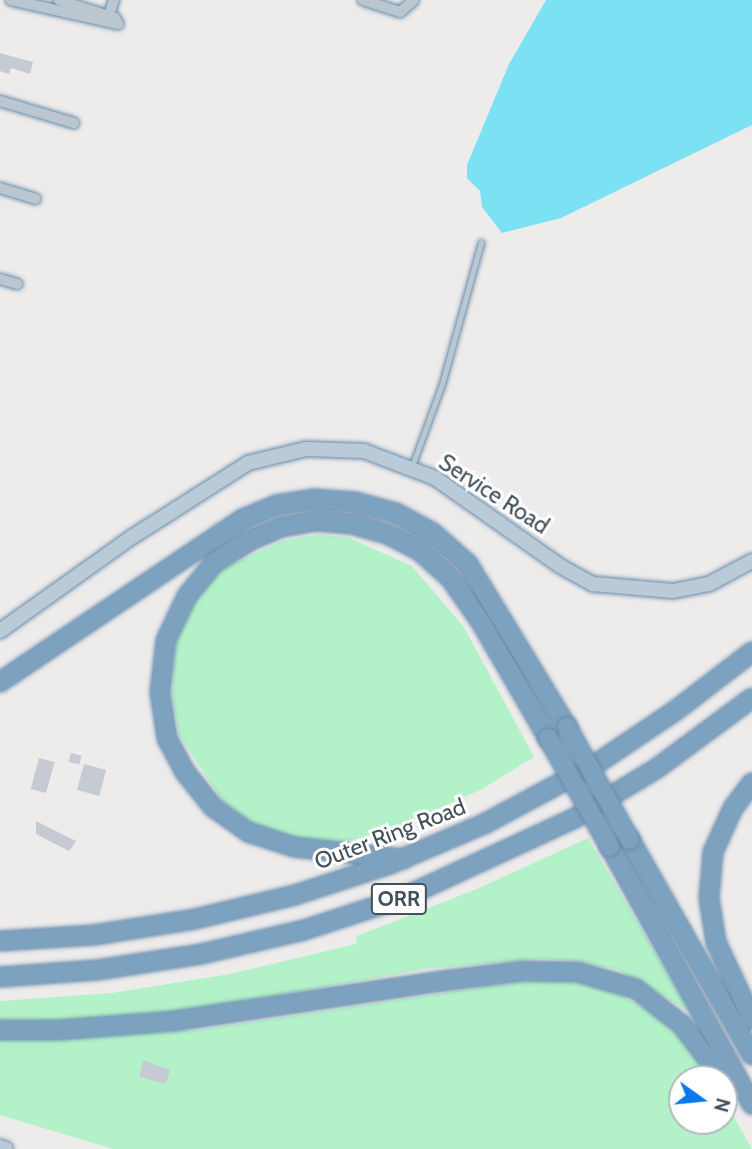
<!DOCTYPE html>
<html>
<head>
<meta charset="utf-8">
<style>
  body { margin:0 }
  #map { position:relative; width:752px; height:1149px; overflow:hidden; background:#eeebeb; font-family:Cabin,sans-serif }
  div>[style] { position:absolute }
  .green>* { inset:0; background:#b3f2c8 }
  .water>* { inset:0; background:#7ce2f3 }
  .building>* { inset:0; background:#c6cad2; transform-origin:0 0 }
  .roads { filter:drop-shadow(0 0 2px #698dac) drop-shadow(0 0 2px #698dac) }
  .lane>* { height:5px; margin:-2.5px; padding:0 2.5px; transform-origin:2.5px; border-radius:2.5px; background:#bac7d0 }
  .street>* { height:10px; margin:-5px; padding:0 5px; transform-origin:5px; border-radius:5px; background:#bac7d0 }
  .secondary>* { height:14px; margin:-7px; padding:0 7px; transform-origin:7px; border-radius:7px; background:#bbcad7 }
  .highway>* { height:18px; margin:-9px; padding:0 9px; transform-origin:9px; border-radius:9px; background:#7da2c0 }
  .bridges { filter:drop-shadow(0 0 2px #698dac) drop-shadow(0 0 2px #698dac) }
  .highway-bridge>* { height:18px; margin:-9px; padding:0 9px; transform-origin:9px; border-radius:9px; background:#7da2c0 }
  span { translate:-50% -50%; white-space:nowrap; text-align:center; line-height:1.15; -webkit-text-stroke:6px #fff; paint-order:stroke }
  .shield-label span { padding:2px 5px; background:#fff; border:2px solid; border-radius:5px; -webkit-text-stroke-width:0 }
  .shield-label { font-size:21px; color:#42505a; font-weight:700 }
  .street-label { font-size:23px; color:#42505a }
  .north { position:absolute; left:668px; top:1065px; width:70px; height:70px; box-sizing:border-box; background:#fff; border:2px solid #b3b9bd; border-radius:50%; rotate:105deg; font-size:19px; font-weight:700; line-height:28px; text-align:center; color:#42505a }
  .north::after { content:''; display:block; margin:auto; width:24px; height:32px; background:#0879eb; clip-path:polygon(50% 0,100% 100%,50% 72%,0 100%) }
</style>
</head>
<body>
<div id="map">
  <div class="green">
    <i style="clip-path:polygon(318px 535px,347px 537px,412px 566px,464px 627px,534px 757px,482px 789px,384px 833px,342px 842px,294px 839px,254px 824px,222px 800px,179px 735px,172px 693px,176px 643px,195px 600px,221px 569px,282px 541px)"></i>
    <i style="clip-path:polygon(588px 838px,690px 1012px,621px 971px,579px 961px,538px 959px,425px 969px,181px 1012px,75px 1021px,0 1020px,0 1001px,112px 993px,230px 974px,356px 944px,357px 936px,477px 889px)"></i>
    <i style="clip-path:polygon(531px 980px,578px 982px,615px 992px,651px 1012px,684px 1041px,711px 1079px,682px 1079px,682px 1121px,724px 1121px,724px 1099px,752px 1149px,113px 1149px,0 1115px,0 1039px,199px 1030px)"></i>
  </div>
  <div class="water">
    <i style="clip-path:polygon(546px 0,752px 0,752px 125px,561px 218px,502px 233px,482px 207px,480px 191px,467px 178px,467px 165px,509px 64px)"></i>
  </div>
  <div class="building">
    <i style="clip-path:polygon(0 53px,33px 62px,30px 74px,11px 68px,9px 74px,0 71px)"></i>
    <i style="left:71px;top:753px;width:11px;height:9px;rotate:15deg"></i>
    <i style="left:39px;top:758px;width:16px;height:32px;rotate:15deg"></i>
    <i style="left:84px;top:764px;width:23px;height:27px;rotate:15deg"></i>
    <i style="clip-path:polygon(36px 821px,76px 841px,69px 851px,36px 834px)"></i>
    <i style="clip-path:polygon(143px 1060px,170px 1070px,166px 1084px,139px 1077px)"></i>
  </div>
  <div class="roads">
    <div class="lane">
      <i style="left:412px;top:466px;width:87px;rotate:-69.9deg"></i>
      <i style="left:442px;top:384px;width:147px;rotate:-74.6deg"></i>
    </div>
    <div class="street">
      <i style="left:11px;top:0;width:110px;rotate:12.6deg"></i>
      <i style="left:118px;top:24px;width:7px;rotate:-117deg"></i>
      <i style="left:115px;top:18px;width:59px;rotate:-162.2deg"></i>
      <i style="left:363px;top:0;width:39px;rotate:18deg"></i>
      <i style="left:400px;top:12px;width:18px;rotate:-41deg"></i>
      <i style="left:109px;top:15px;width:16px;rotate:-72deg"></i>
      <i style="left:0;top:101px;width:77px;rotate:16.6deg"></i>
      <i style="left:0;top:188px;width:37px;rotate:17deg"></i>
      <i style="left:0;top:279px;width:18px;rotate:16deg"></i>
    </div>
    <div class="secondary">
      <i style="left:0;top:631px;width:162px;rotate:-35.5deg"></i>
      <i style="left:132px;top:537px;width:138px;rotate:-32.5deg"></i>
      <i style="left:248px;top:463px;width:60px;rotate:-13.6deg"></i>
      <i style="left:306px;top:449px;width:58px;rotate:2deg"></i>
      <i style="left:364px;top:451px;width:76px;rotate:20.8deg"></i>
      <i style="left:435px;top:478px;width:153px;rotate:35.1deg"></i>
      <i style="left:560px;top:566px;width:38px;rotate:29deg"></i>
      <i style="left:593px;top:584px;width:80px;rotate:5deg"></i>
      <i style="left:673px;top:591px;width:37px;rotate:-11deg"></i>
      <i style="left:709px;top:584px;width:49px;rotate:-28.1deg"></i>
      <i style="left:0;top:1147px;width:6px;rotate:18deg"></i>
    </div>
    <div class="highway">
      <i style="left:0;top:682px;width:293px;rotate:-33.9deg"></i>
      <i style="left:243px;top:519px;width:36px;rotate:-23deg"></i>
      <i style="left:276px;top:505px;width:39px;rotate:-9deg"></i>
      <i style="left:315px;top:499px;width:40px;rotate:4.3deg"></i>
      <i style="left:355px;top:502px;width:42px;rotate:15deg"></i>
      <i style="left:396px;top:513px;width:42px;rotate:28.4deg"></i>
      <i style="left:433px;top:533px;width:47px;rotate:41.5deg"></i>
      <i style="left:468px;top:564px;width:191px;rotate:58.7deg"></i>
      <i style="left:752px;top:783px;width:31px;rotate:127deg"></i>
      <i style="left:733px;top:808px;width:48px;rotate:114.4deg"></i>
      <i style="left:713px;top:852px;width:46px;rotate:95deg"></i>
      <i style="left:709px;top:898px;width:45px;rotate:81deg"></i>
      <i style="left:716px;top:942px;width:85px;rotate:64.9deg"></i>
      <i style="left:630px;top:840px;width:247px;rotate:60.4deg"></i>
      <i style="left:610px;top:847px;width:294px;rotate:61.1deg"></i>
      <i style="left:404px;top:859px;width:111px;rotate:-173.8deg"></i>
      <i style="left:294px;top:847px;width:48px;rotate:-161.9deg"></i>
      <i style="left:248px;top:832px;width:43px;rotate:-144.5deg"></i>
      <i style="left:213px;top:807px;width:45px;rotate:-128.7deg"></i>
      <i style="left:185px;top:772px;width:38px;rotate:-118deg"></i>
      <i style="left:167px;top:738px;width:47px;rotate:-98.7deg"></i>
      <i style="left:160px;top:692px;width:52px;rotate:-83.4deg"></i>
      <i style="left:166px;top:640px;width:49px;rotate:-64.5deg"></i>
      <i style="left:187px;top:596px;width:43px;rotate:-50.7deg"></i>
      <i style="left:214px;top:563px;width:44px;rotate:-31.9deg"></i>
      <i style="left:251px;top:540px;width:34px;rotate:-23deg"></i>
      <i style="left:282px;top:527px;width:35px;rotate:-10deg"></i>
      <i style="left:316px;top:521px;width:36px;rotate:5deg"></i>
      <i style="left:352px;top:524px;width:36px;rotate:16deg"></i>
      <i style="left:387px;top:534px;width:37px;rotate:27deg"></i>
      <i style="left:420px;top:551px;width:42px;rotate:42.1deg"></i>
      <i style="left:451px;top:579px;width:52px;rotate:55.1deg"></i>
      <i style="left:481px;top:622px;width:134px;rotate:60deg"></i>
      <i style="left:0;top:941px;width:94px;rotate:-3.7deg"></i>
      <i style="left:94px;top:935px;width:102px;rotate:-9deg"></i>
      <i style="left:195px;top:919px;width:103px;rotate:-13.5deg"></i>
      <i style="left:295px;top:895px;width:100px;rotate:-18.1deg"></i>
      <i style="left:390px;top:864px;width:102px;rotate:-23.1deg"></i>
      <i style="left:484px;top:824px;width:127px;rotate:-28.2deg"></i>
      <i style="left:596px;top:764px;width:95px;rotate:-33.9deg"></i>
      <i style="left:675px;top:711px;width:97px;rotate:-37.5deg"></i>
      <i style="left:0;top:977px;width:97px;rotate:-4.1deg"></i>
      <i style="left:97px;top:970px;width:105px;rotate:-8.7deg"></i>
      <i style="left:201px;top:954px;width:106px;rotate:-13.1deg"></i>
      <i style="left:304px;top:930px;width:103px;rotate:-18.1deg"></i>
      <i style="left:402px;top:898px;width:188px;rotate:-24.8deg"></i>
      <i style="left:573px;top:819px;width:97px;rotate:-31.1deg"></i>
      <i style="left:656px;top:769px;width:119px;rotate:-36.5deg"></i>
      <i style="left:0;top:1030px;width:58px"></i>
      <i style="left:58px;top:1030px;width:116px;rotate:-4.4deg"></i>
      <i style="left:174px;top:1021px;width:272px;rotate:-8.5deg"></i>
      <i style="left:443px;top:981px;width:81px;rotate:-7.1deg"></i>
      <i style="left:523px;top:971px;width:55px;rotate:1deg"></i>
      <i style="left:578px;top:972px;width:60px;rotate:16.3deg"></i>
      <i style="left:636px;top:989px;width:58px;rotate:38deg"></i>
      <i style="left:682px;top:1025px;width:68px;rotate:52.8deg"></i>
    </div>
  </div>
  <div class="bridges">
    <div class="highway-bridge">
      <i style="left:567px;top:727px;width:129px;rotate:60.9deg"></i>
      <i style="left:548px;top:738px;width:125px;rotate:60.4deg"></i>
    </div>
  </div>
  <div class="shield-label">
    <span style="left:399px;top:899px">ORR</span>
  </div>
  <div class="street-label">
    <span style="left:494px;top:494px;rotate:33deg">Service Road</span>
    <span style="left:390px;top:834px;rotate:-21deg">Outer Ring Road</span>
  </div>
  <div class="north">N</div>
</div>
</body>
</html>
